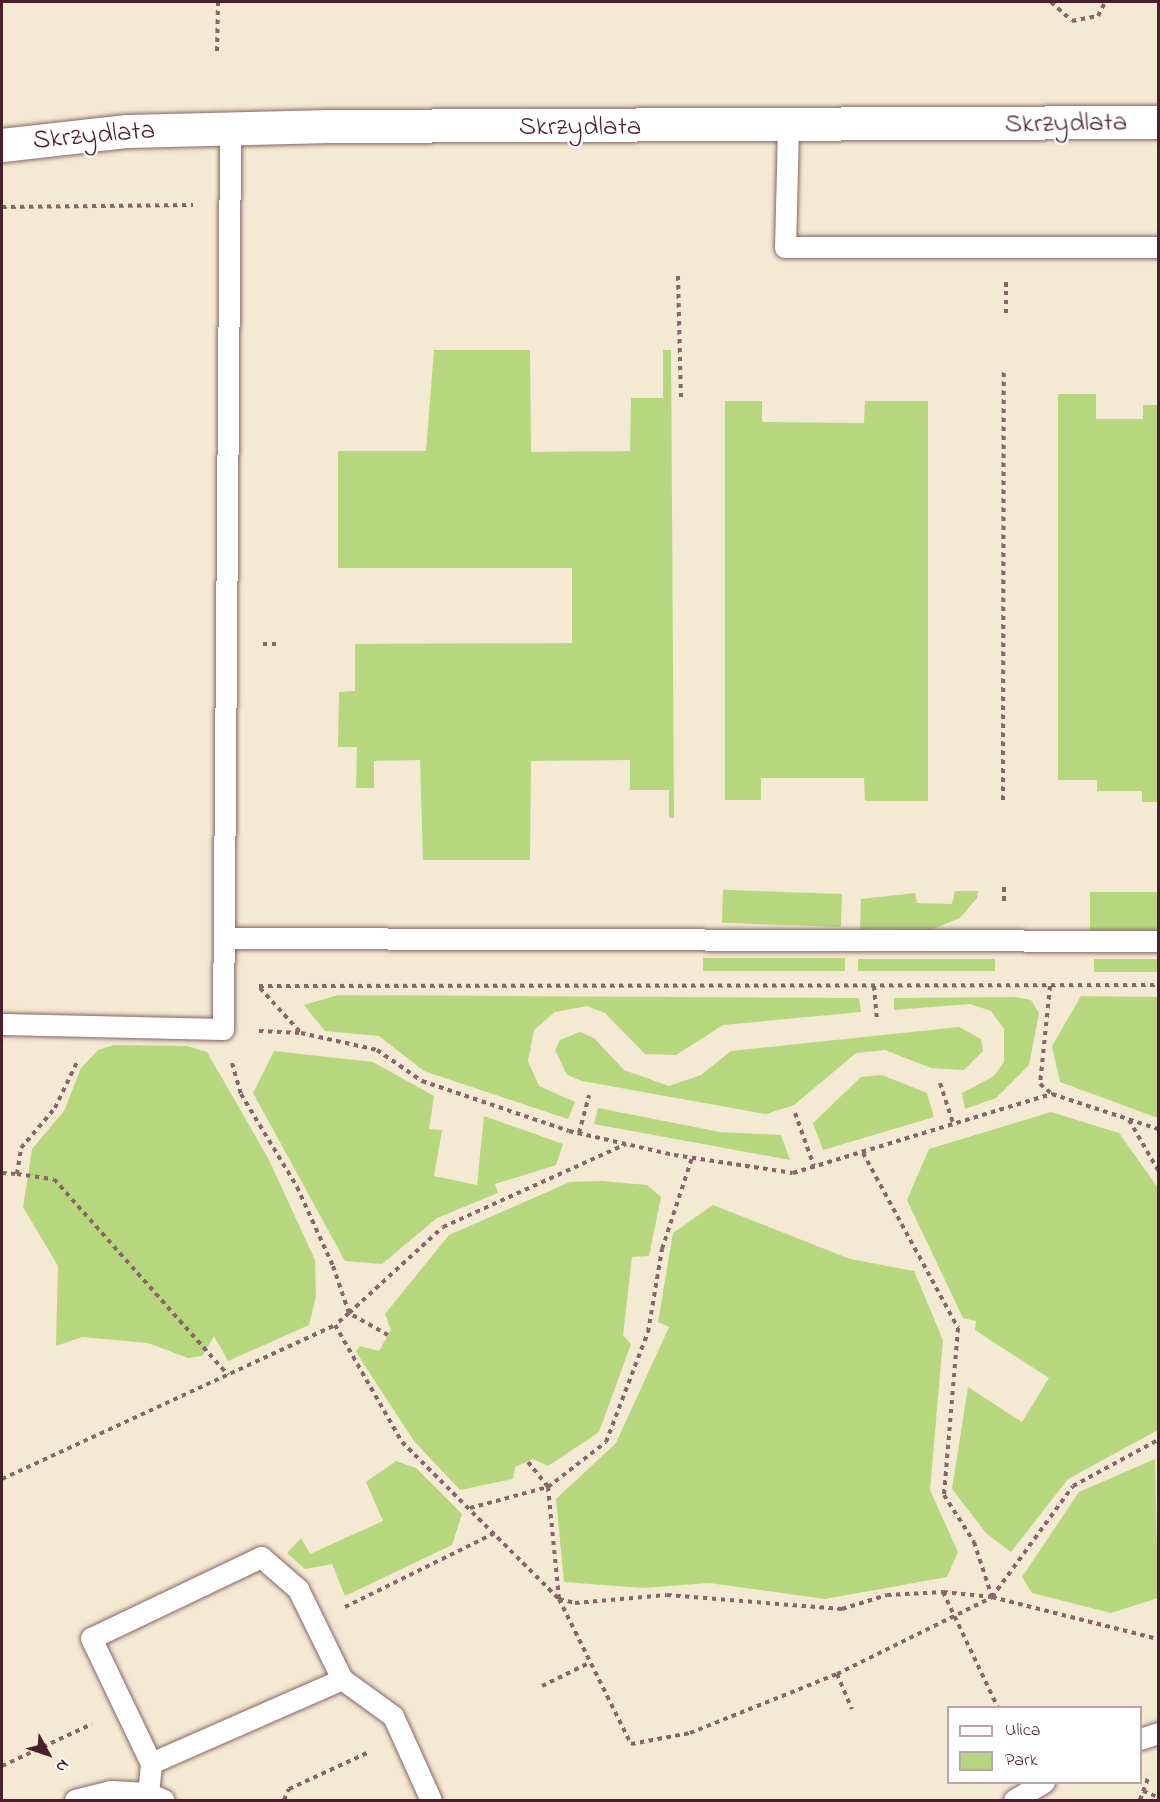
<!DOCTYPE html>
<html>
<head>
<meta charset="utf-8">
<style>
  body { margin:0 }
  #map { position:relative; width:1160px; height:1802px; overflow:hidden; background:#f4e9d3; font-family:"Indie Flower",sans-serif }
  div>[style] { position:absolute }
  .green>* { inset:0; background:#b7d77e; transform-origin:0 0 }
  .path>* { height:4px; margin-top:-2px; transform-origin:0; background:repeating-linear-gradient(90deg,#866666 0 4.5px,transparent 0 9px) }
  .roads { filter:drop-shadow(0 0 2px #866666) drop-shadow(0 0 2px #866666) }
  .service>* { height:21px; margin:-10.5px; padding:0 10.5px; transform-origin:10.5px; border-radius:10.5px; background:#fff }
  .minor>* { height:33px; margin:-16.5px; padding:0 16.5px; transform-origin:16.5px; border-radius:16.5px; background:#fff }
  span { translate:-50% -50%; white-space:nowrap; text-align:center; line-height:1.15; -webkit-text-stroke:4.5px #fff; paint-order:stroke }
  .street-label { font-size:27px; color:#4a1f2b }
  .frame { position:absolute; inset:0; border:3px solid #4a1f2b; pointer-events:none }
  .legend { position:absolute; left:947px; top:1706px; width:195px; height:78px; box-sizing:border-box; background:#fff; border:2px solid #b7a5aa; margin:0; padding:8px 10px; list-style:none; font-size:18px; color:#4a1f2b }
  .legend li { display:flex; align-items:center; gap:12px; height:30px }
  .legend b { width:30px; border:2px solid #b7a5aa }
  .north { position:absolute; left:18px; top:1724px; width:60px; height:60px; -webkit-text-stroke:4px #fff; paint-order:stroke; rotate:130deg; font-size:16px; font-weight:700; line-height:24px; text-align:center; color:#4a1f2b }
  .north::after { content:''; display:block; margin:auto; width:21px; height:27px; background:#4a1f2b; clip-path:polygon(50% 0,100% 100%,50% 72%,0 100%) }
</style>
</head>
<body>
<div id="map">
  <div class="green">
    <i style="clip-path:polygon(434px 350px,530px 350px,531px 452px,630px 451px,631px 398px,663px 398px,663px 350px,671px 350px,674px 818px,669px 818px,669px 790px,630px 790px,630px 760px,531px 761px,530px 860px,423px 860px,420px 760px,374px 761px,374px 788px,356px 788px,357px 747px,338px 747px,339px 692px,355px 691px,355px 644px,572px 643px,572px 568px,338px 568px,338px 451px,426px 451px)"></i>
    <i style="clip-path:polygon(1058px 394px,1096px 394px,1096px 419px,1143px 419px,1143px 405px,1158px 405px,1158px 802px,1142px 802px,1142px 791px,1097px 791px,1097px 780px,1058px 780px)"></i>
    <i style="clip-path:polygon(725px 401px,762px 401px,762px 422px,864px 423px,865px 401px,928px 401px,928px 801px,865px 801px,864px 778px,761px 778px,761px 800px,725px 800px)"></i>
    <i style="clip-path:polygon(955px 891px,978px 891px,977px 898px,960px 918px,930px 930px,860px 929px,861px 899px,915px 893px,917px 903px,952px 904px)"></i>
    <i style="left:1090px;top:892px;width:68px;height:39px"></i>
    <i style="left:842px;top:894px;width:33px;height:119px;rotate:92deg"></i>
    <i style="left:845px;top:958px;width:13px;height:142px;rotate:90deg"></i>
    <i style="left:858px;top:959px;width:137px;height:12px"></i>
    <i style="left:1094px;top:959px;width:64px;height:13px"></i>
    <i style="clip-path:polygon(338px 995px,859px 998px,861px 1012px,723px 1025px,676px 1055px,645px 1054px,605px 1013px,587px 1006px,555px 1012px,534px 1030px,528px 1061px,539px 1086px,575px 1102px,568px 1119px,424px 1071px,379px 1036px,325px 1031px,304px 1005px)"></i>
    <i style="clip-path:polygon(1081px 996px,1158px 997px,1158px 1118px,1060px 1082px,1052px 1046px)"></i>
    <i style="clip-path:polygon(1014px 997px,1031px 1000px,1039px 1013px,1029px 1065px,996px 1098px,965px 1109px,962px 1093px,994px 1076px,1004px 1062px,1004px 1029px,991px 1011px,970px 1004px,894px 1010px,894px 998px)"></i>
    <i style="clip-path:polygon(959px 1027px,981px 1039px,983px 1051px,964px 1070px,931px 1068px,885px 1050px,856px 1053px,794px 1105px,766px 1114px,582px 1081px,567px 1075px,555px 1050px,560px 1040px,580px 1032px,594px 1038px,624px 1070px,669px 1086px,701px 1075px,731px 1051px)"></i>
    <i style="clip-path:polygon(114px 1045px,187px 1046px,207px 1052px,269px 1160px,315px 1260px,316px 1296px,309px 1325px,228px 1361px,214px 1336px,202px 1356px,188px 1358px,148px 1343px,82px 1337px,56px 1346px,58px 1266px,23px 1207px,32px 1149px,64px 1111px,81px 1068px,98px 1050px)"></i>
    <i style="clip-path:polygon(274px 1051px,373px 1062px,434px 1096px,429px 1129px,442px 1130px,434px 1176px,477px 1185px,484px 1116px,563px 1144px,556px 1165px,495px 1184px,498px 1193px,437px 1218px,382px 1264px,345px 1261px,253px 1093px)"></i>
    <i style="clip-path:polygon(882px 1075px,927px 1093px,934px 1117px,823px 1150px,813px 1123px,861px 1077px)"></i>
    <i style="clip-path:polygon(598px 1108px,720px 1132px,781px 1135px,790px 1160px,594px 1124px)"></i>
    <i style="clip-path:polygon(1051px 1112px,1119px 1133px,1158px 1188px,1158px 1430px,1068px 1479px,1011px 1552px,986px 1533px,952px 1489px,968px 1387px,1022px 1422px,1049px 1378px,975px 1330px,976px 1321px,963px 1318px,907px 1200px,929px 1149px)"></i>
    <i style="clip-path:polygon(602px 1181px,647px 1185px,661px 1197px,649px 1256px,632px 1257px,623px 1335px,631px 1344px,599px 1432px,548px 1466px,533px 1459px,515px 1467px,513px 1479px,460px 1490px,414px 1441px,356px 1352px,360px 1346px,379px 1351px,391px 1330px,385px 1314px,449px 1235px,570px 1182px)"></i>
    <i style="clip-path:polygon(713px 1205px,850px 1259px,914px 1271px,943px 1340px,930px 1490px,958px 1552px,947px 1577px,825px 1599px,709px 1583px,643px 1588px,564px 1582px,556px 1499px,616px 1443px,669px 1327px,658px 1322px,673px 1233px)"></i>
    <i style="clip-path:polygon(1155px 1459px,1158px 1598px,1111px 1613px,1032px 1593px,1022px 1577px,1079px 1492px)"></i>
    <i style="clip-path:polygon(396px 1461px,416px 1468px,462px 1514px,452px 1545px,345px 1596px,332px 1564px,305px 1569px,287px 1553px,301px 1538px,310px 1554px,383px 1521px,366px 1482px)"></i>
  </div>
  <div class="path">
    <i style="left:1051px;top:2px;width:28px;rotate:42deg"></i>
    <i style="left:1072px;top:21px;width:26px;rotate:-11deg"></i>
    <i style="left:1098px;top:16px;width:16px;rotate:-63deg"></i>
    <i style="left:217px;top:51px;width:49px;rotate:-88.8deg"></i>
    <i style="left:2px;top:207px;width:191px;rotate:-0.6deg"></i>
    <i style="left:678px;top:276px;width:125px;rotate:88.6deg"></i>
    <i style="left:1006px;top:282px;width:33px;rotate:90deg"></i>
    <i style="left:263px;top:644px;width:16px"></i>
    <i style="left:1003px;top:800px;width:428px;rotate:-89.9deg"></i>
    <i style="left:1004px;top:887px;width:17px;rotate:90deg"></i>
    <i style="left:259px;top:986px;width:899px;rotate:-0.06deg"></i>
    <i style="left:874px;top:986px;width:36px;rotate:85deg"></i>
    <i style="left:1050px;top:986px;width:99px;rotate:95.8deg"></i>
    <i style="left:1040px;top:1084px;width:16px;rotate:40deg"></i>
    <i style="left:1052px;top:1094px;width:112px;rotate:18.3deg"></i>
    <i style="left:260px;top:988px;width:61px;rotate:47.7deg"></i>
    <i style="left:301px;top:1033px;width:78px;rotate:12.6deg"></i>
    <i style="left:377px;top:1050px;width:55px;rotate:34.6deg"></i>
    <i style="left:422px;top:1081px;width:155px;rotate:18.8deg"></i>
    <i style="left:569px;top:1131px;width:108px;rotate:12.9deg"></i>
    <i style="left:674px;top:1155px;width:120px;rotate:8.6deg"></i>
    <i style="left:793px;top:1173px;width:271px;rotate:-17deg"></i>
    <i style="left:259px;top:1031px;width:42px;rotate:2.7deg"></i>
    <i style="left:232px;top:1063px;width:32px;rotate:74deg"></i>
    <i style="left:241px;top:1094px;width:109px;rotate:58.9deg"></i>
    <i style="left:297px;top:1187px;width:87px;rotate:65.5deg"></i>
    <i style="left:333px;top:1266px;width:50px;rotate:71.2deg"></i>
    <i style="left:349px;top:1313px;width:18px;rotate:139deg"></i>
    <i style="left:335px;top:1325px;width:135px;rotate:60.2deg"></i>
    <i style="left:402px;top:1442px;width:222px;rotate:45deg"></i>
    <i style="left:559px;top:1599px;width:16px;rotate:14deg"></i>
    <i style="left:575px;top:1603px;width:92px;rotate:-5deg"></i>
    <i style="left:667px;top:1595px;width:176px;rotate:4.6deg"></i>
    <i style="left:842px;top:1609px;width:47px;rotate:-17.3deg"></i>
    <i style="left:887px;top:1595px;width:56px;rotate:-3.1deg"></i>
    <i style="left:943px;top:1592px;width:49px;rotate:5.8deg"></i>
    <i style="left:992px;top:1597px;width:171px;rotate:14.2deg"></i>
    <i style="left:940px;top:1083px;width:45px;rotate:72deg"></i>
    <i style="left:795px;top:1113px;width:56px;rotate:70.3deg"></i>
    <i style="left:1129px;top:1120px;width:58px;rotate:59.9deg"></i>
    <i style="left:579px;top:1133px;width:39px;rotate:-75deg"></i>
    <i style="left:863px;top:1153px;width:199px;rotate:61.5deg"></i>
    <i style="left:958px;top:1328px;width:168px;rotate:94.8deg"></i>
    <i style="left:944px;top:1495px;width:56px;rotate:57.4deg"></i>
    <i style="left:974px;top:1542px;width:58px;rotate:71.9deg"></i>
    <i style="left:992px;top:1597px;width:137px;rotate:-53.9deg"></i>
    <i style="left:1073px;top:1486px;width:97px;rotate:-28.4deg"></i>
    <i style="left:2px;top:1173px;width:15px;rotate:4deg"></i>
    <i style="left:17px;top:1174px;width:26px;rotate:-81deg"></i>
    <i style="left:21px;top:1148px;width:52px;rotate:-49.6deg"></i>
    <i style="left:55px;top:1108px;width:51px;rotate:-64.4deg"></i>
    <i style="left:17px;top:1174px;width:37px;rotate:8deg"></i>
    <i style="left:54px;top:1179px;width:262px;rotate:48.4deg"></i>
    <i style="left:388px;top:1335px;width:45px;rotate:-150.6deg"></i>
    <i style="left:349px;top:1313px;width:127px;rotate:-42.5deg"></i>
    <i style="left:443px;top:1227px;width:201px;rotate:-24.4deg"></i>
    <i style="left:528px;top:1462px;width:32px;rotate:51deg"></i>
    <i style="left:548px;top:1487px;width:113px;rotate:84.4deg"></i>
    <i style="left:559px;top:1599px;width:162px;rotate:63.6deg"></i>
    <i style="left:631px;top:1744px;width:60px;rotate:-10.6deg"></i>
    <i style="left:690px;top:1733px;width:158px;rotate:-21.9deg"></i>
    <i style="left:837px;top:1674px;width:172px;rotate:-26.3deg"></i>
    <i style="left:2px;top:1479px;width:367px;rotate:-24.8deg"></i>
    <i style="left:470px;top:1508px;width:81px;rotate:-15.1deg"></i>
    <i style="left:548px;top:1487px;width:73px;rotate:-37.8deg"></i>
    <i style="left:606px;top:1442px;width:118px;rotate:-69.1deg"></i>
    <i style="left:648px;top:1332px;width:84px;rotate:-80.4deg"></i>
    <i style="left:662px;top:1249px;width:96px;rotate:-71.8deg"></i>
    <i style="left:943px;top:1592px;width:128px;rotate:64.6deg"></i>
    <i style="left:345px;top:1607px;width:167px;rotate:-26.3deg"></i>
    <i style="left:837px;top:1674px;width:38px;rotate:67deg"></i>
    <i style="left:542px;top:1686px;width:52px;rotate:-26.1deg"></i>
    <i style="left:2px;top:1766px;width:99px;rotate:-25deg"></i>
    <i style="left:1143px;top:1791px;width:16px;rotate:22deg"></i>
    <i style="left:284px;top:1800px;width:12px;rotate:-66deg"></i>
    <i style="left:289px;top:1789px;width:88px;rotate:-24.8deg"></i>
    <i style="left:1140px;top:1800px;width:27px;rotate:-70deg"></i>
  </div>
  <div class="roads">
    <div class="service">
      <i style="left:788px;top:127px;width:120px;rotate:91.4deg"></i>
      <i style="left:785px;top:247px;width:373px"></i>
      <i style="left:224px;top:938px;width:934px;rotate:0.18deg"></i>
      <i style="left:2px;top:1024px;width:221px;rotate:1.3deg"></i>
      <i style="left:223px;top:1029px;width:901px;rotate:-89.55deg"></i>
      <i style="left:342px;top:1679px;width:63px;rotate:36deg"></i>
      <i style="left:393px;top:1716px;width:92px;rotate:65.7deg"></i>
      <i style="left:1140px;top:1739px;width:19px;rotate:-18deg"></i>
      <i style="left:148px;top:1793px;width:30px;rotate:-84deg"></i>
      <i style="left:151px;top:1763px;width:209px;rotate:-23.7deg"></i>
      <i style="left:342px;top:1679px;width:100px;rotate:-116.1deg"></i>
      <i style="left:298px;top:1589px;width:49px;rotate:-139.1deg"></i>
      <i style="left:261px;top:1557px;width:188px;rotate:154.5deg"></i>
      <i style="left:91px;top:1638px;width:139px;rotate:64.4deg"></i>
      <i style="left:75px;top:1800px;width:37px;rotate:-14deg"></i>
      <i style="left:111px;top:1791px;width:37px;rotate:3deg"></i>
      <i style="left:148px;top:1793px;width:17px;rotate:24deg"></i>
      <i style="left:1014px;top:1800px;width:35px;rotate:-31deg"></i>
    </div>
    <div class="minor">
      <i style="left:2px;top:145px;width:126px;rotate:-6.4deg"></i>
      <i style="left:127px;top:131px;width:203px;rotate:-1.4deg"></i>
      <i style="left:330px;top:126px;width:828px;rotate:-0.28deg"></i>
    </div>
  </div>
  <div class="street-label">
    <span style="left:1066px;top:124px;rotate:-1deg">Skrzydlata</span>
    <span style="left:580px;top:128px">Skrzydlata</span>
    <span style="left:94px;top:136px;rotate:-5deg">Skrzydlata</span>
  </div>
  <div class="frame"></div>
  <ul class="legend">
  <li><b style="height:8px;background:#fff"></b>Ulica</li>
  <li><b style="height:16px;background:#b7d77e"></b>Park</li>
  </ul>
  <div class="north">N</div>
</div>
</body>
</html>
